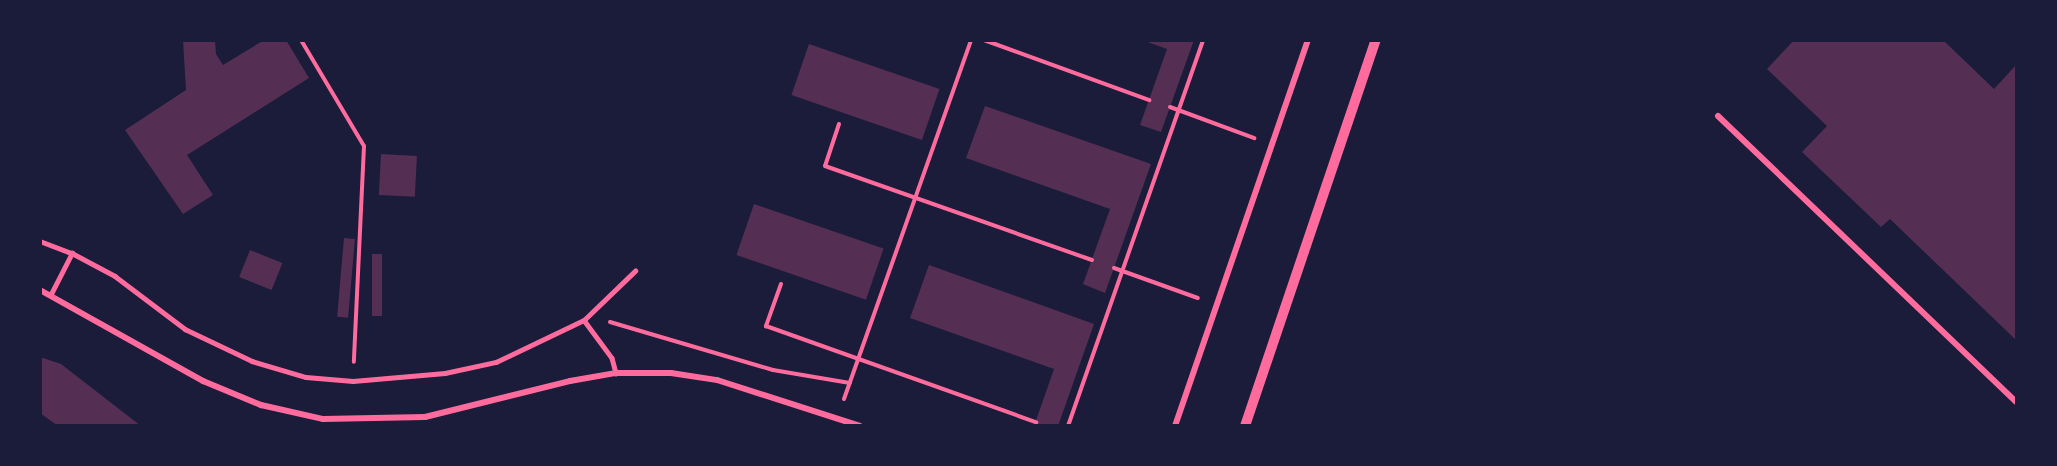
<!DOCTYPE html>
<html>
<head>
<meta charset="utf-8">
<style>
  body { margin:0 }
  #map { position:relative; width:2057px; height:466px; overflow:hidden; background:#1b1b3a; font-family:"IBM Plex Serif",serif }
  div>[style] { position:absolute }
  .building>* { inset:0; background:#542f53; transform-origin:0 0 }
  .path>* { height:4px; margin:-2px; padding:0 2px; transform-origin:2px; border-radius:2px; background:#ff6b9d }
  .service>* { height:4.5px; margin:-2.25px; padding:0 2.25px; transform-origin:2.25px; border-radius:2.25px; background:#ff6b9d }
  .minor>* { height:6px; margin:-3px; padding:0 3px; transform-origin:3px; border-radius:3px; background:#ff6b9d }
  .tertiary>* { height:10px; margin:-5px; padding:0 5px; transform-origin:5px; border-radius:5px; background:#ff6b9d }
  span { translate:-50% -50%; white-space:nowrap; text-align:center; line-height:1.15; -webkit-text-stroke:6px #1b1b3a; paint-order:stroke }
  .frame { position:absolute; inset:0; border:42px solid #1b1b3a; pointer-events:none }
</style>
</head>
<body>
<div id="map">
  <div class="building">
    <i style="clip-path:polygon(183px 40px,215px 40px,216px 54px,223px 65px,264px 40px,286px 40px,309px 78px,187px 155px,213px 195px,183px 214px,125px 130px,186px 90px)"></i>
    <i style="clip-path:polygon(1142px 40px,1194px 40px,1161px 132px,1140px 125px,1167px 49px)"></i>
    <i style="clip-path:polygon(1794px 40px,1943px 40px,1994px 89px,2016px 65px,2016px 340px,1890px 219px,1881px 227px,1802px 152px,1827px 126px,1767px 69px)"></i>
    <i style="left:809px;top:44px;width:138px;height:54px;rotate:19deg"></i>
    <i style="clip-path:polygon(985px 106px,1151px 164px,1105px 293px,1083px 284px,1110px 209px,966px 158px)"></i>
    <i style="left:381px;top:154px;width:36px;height:41px;rotate:3deg"></i>
    <i style="left:754px;top:204px;width:137px;height:54px;rotate:19deg"></i>
    <i style="left:344px;top:238px;width:11px;height:79px;rotate:5deg"></i>
    <i style="left:250px;top:250px;width:35px;height:29px;rotate:22deg"></i>
    <i style="left:372px;top:254px;width:10px;height:62px"></i>
    <i style="clip-path:polygon(929px 265px,1094px 324px,1058px 426px,1034px 426px,1054px 369px,910px 318px)"></i>
    <i style="clip-path:polygon(40px 357px,61px 364px,141px 426px,58px 426px,40px 413px)"></i>
  </div>
  <div class="path">
    <i style="left:301px;top:40px;width:123px;rotate:59.3deg"></i>
    <i style="left:364px;top:146px;width:216px;rotate:92.7deg"></i>
    <i style="left:984px;top:40px;width:176px;rotate:20deg"></i>
    <i style="left:1170px;top:107px;width:90px;rotate:20.3deg"></i>
    <i style="left:839px;top:124px;width:44px;rotate:108.4deg"></i>
    <i style="left:825px;top:166px;width:283px;rotate:19.4deg"></i>
    <i style="left:1114px;top:268px;width:89px;rotate:19.7deg"></i>
    <i style="left:781px;top:284px;width:45px;rotate:109.7deg"></i>
    <i style="left:766px;top:326px;width:287px;rotate:19.6deg"></i>
    <i style="left:610px;top:322px;width:170px;rotate:16.4deg"></i>
    <i style="left:773px;top:370px;width:78px;rotate:9.6deg"></i>
    <i style="left:844px;top:399px;width:381px;rotate:-70.5deg"></i>
    <i style="left:1068px;top:426px;width:409px;rotate:-70.7deg"></i>
  </div>
  <div class="service">
    <i style="left:40px;top:241px;width:34px;rotate:21deg"></i>
    <i style="left:51px;top:294px;width:46px;rotate:-62.9deg"></i>
    <i style="left:72px;top:253px;width:49px;rotate:28.1deg"></i>
    <i style="left:115px;top:276px;width:88px;rotate:37.1deg"></i>
    <i style="left:185px;top:329px;width:74px;rotate:25.5deg"></i>
    <i style="left:252px;top:361px;width:56px;rotate:16.5deg"></i>
    <i style="left:306px;top:377px;width:47px;rotate:4.9deg"></i>
    <i style="left:353px;top:381px;width:92px;rotate:-5deg"></i>
    <i style="left:445px;top:373px;width:52px;rotate:-12.2deg"></i>
    <i style="left:496px;top:362px;width:98px;rotate:-25.5deg"></i>
    <i style="left:584px;top:320px;width:47px;rotate:53.6deg"></i>
    <i style="left:612px;top:358px;width:16px;rotate:75deg"></i>
    <i style="left:584px;top:320px;width:71px;rotate:-43.9deg"></i>
  </div>
  <div class="minor">
    <i style="left:1718px;top:116px;width:413px;rotate:43.8deg"></i>
    <i style="left:40px;top:290px;width:187px;rotate:29.2deg"></i>
    <i style="left:203px;top:381px;width:63px;rotate:22.5deg"></i>
    <i style="left:261px;top:405px;width:64px;rotate:12.7deg"></i>
    <i style="left:323px;top:419px;width:102px;rotate:-1.1deg"></i>
    <i style="left:425px;top:417px;width:149px;rotate:-13.9deg"></i>
    <i style="left:570px;top:381px;width:47px;rotate:-9.9deg"></i>
    <i style="left:616px;top:373px;width:55px"></i>
    <i style="left:671px;top:373px;width:47px;rotate:8.7deg"></i>
    <i style="left:717px;top:380px;width:150px;rotate:17.8deg"></i>
    <i style="left:1175px;top:426px;width:408px;rotate:-71deg"></i>
  </div>
  <div class="tertiary">
    <i style="left:1245px;top:426px;width:408px;rotate:-71.3deg"></i>
  </div>
  <div class="frame"></div>
</div>
</body>
</html>
